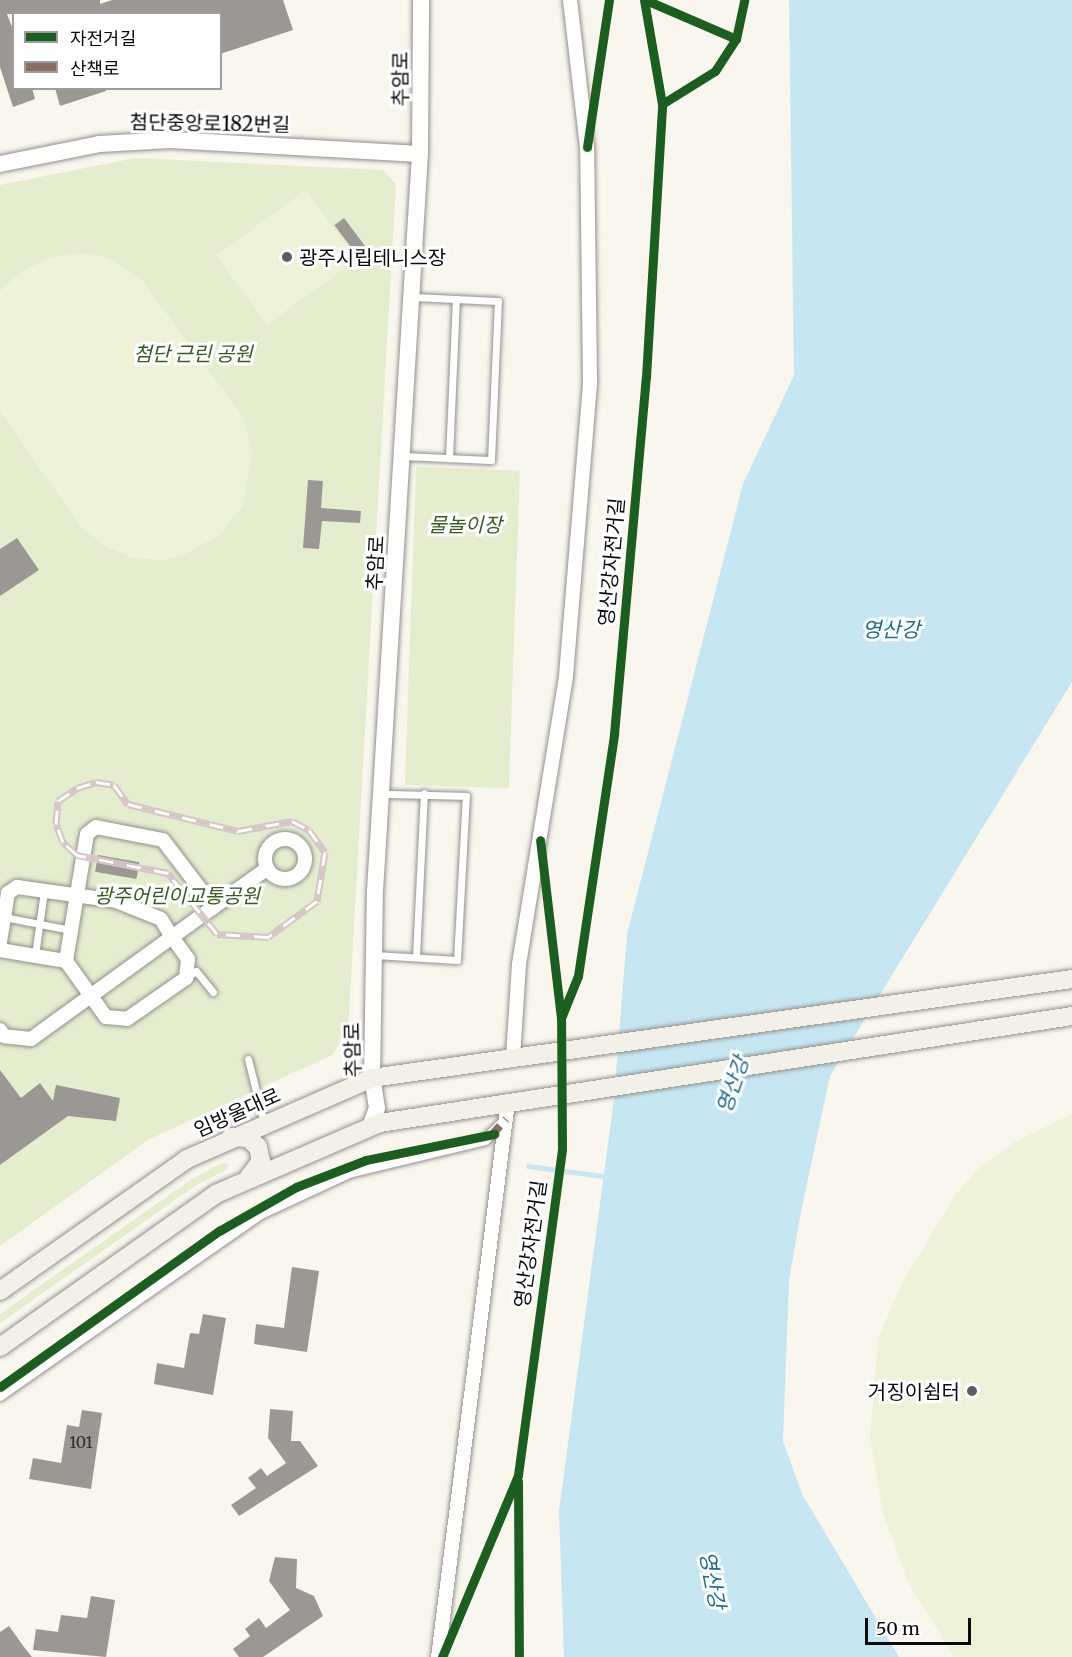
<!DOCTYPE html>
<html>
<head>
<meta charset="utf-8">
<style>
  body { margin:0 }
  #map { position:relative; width:1072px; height:1657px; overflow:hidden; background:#f9f6ee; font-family:Merriweather,"Noto Sans KR",serif }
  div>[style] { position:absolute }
  .green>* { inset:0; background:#e5edcf; transform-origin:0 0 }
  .pitch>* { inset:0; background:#edf2d8; transform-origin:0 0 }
  .water>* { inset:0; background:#c6e7f2 }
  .stream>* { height:4.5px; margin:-2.25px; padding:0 2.25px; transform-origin:2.25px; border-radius:2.25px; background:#c6e7f2 }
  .building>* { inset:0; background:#9b9894; transform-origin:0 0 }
  .roads { filter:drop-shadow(0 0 2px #92908d) drop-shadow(0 0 2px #92908d) }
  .service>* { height:7px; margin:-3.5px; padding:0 3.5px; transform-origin:3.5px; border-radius:3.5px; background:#fefefc }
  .pedestrian>* { height:10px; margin:-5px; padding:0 5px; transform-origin:5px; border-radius:5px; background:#fefefc }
  .minor>* { height:14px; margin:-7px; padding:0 7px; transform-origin:7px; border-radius:7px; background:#fefefc }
  .minor>.ring { margin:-7px; padding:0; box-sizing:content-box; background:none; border:14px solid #fefefc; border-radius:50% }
  .tertiary>* { height:16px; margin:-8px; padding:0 8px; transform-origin:8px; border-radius:8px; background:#fefefc }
  .secondary>* { height:18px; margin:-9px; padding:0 9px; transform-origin:9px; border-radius:9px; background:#f3f1e7 }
  .rail>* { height:7px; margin-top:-3.5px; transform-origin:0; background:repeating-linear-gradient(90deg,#fff 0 14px,#d5c5c6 0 28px); box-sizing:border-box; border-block:2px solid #d5c5c6 }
  .quiet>* { height:8px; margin-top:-4px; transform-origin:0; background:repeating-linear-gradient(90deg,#8d6e63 0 15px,transparent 0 23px) }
  .cycleway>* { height:9px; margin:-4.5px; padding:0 4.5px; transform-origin:4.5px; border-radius:4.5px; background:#1b5e20 }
  .dots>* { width:16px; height:16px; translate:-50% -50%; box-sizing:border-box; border:3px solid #fff; border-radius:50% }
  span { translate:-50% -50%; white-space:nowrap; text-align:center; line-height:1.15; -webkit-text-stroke:6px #fff; paint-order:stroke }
  .number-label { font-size:16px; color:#2e2e2c }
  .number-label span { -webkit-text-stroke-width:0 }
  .street-label { font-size:20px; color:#0a0a0a }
  .poi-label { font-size:20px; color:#0a0a0a }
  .left { translate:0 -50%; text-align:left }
  .right { translate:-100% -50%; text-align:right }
  .park-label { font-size:20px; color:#335e1f; font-style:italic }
  .water-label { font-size:21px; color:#1b6d95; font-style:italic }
  .legend { position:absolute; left:12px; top:12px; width:210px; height:78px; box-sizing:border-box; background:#fff; border:2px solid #9d9d9d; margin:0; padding:8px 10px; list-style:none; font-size:18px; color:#0a0a0a }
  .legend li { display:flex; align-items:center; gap:12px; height:30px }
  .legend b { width:30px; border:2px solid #9d9d9d }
  .scale { position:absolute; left:865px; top:1618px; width:106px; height:27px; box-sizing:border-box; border:3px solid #0a0a0a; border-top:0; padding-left:8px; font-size:18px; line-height:21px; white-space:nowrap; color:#0a0a0a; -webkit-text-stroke:4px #fff; paint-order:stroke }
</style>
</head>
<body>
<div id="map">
  <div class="green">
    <i style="clip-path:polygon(135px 158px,383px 170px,396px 184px,348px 1031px,332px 1055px,148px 1140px,0 1246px,0 185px)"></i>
    <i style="left:416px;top:467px;width:104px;height:318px;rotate:2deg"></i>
    <i style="clip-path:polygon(222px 1163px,229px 1164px,226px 1170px,195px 1186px,0 1323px,0 1314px,192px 1179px)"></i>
  </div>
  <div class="pitch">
    <i style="left:306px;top:190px;width:86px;height:111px;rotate:54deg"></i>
    <i style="clip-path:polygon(83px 253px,108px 258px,140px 278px,244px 418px,252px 453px,243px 505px,219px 535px,188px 553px,163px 560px,133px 558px,107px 547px,82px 528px,0 412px,0 291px,23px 270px,53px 257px)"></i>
    <i style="clip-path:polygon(1072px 1114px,1072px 1657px,954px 1657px,908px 1582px,883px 1513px,870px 1437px,878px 1339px,901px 1285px,955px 1195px,981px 1166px,1016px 1141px)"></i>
  </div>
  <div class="water">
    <i style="clip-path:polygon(789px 0,1072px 0,1072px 682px,830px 1076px,801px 1212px,789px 1280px,783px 1441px,802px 1494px,899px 1657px,564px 1657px,559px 1511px,614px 1099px,627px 934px,743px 484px,794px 375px)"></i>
  </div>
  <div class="stream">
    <i style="left:528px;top:1166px;width:82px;rotate:7.7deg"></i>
  </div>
  <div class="building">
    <i style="clip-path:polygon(0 0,100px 0,100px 4px,112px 0,283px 0,293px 30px,220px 54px,220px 14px,7px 14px,14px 32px,14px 88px,32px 88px,35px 99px,13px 107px,0 67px)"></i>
    <i style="clip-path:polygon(55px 88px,106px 88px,106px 91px,60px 106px)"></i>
    <i style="left:344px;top:218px;width:44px;height:12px;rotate:53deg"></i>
    <i style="clip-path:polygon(308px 480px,323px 481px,321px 508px,361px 511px,360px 523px,322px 521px,319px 549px,303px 548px)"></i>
    <i style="clip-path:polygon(17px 538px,39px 570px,0 596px,0 549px)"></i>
    <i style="left:98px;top:855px;width:42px;height:17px;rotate:10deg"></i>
    <i style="clip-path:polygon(0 1070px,21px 1098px,40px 1083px,53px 1101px,56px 1085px,120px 1098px,116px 1121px,68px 1116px,0 1165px)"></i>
    <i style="clip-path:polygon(292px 1267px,319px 1271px,307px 1352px,254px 1344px,256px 1324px,284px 1328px)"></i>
    <i style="clip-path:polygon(203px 1314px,226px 1318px,213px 1395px,154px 1384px,157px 1363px,184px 1368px,190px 1333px,199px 1334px)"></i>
    <i style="clip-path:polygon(270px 1409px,293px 1411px,291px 1441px,300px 1441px,318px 1466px,239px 1516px,231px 1505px,256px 1488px,248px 1478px,261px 1468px,267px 1476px,286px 1463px,268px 1438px)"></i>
    <i style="clip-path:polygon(82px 1410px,102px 1413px,91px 1489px,29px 1479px,33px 1458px,61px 1463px,67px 1425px,79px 1427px)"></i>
    <i style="clip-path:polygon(275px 1557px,297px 1559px,296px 1588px,314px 1596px,323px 1616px,263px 1657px,239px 1657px,233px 1649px,250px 1636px,245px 1629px,259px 1618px,266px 1628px,290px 1610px,269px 1581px)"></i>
    <i style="clip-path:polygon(91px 1596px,115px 1600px,106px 1657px,33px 1650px,36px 1629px,58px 1632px,61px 1615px,87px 1618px)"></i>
    <i style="clip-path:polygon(9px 1626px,24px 1647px,32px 1657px,0 1657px,0 1632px)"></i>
  </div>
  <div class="roads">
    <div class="service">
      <i style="left:402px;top:456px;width:89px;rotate:2.6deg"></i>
      <i style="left:491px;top:460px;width:159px;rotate:-87.5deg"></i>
      <i style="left:498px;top:301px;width:86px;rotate:-177.3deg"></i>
      <i style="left:449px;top:458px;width:159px;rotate:-87.5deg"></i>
      <i style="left:4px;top:917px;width:68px;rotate:11deg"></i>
      <i style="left:35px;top:955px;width:65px;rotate:-82deg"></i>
      <i style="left:375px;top:955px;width:82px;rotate:3.5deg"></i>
      <i style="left:457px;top:960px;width:164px;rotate:-86.9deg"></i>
      <i style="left:466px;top:796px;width:84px;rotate:-178.6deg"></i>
      <i style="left:416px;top:956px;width:163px;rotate:-87.2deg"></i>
      <i style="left:186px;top:978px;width:12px;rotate:-35deg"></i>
      <i style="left:196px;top:971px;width:27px;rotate:51deg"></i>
      <i style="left:248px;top:1059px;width:66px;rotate:76deg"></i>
    </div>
    <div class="pedestrian">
      <i style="left:0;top:1396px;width:316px;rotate:-34.9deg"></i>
      <i style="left:259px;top:1215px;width:99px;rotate:-25deg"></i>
      <i style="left:349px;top:1173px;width:140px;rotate:-13.6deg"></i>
      <i style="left:485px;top:1140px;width:29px;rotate:-44deg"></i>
    </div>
    <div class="minor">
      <i class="ring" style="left:265px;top:839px;width:26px;height:26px"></i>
      <i style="left:214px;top:907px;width:84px;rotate:-127.3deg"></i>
      <i style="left:163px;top:840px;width:68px;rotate:-169deg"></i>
      <i style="left:96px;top:827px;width:11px;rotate:142deg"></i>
      <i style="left:87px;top:834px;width:129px;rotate:99.4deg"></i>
      <i style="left:66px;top:961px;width:69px;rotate:54.5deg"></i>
      <i style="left:106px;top:1017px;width:21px;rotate:5deg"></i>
      <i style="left:127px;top:1019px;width:72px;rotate:-34.8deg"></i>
      <i style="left:186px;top:978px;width:19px;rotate:-84deg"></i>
      <i style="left:188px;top:959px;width:27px;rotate:-126deg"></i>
      <i style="left:172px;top:937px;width:115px;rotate:-35.8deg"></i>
      <i style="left:0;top:942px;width:50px;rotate:-80.7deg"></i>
      <i style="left:8px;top:893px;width:11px;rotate:-34deg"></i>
      <i style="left:17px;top:887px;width:100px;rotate:8deg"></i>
      <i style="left:116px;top:901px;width:48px;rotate:21.8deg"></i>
      <i style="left:161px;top:919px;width:21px;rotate:59deg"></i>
      <i style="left:172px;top:937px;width:174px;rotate:144.1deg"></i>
      <i style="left:31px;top:1039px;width:27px;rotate:-174deg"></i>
      <i style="left:4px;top:1036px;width:7px;rotate:-124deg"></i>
      <i style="left:0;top:950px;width:67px;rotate:9.5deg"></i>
      <i style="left:513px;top:1057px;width:93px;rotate:-86.3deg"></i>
      <i style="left:519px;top:964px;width:292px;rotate:-80.7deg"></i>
      <i style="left:566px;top:676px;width:296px;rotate:-85.3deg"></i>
      <i style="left:590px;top:381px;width:234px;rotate:-90.7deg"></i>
      <i style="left:587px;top:147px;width:148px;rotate:-96.6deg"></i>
      <i style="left:438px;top:1657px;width:560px;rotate:-82.82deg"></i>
    </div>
    <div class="tertiary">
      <i style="left:0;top:164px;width:101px;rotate:-11.4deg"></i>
      <i style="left:99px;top:144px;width:71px;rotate:-3.2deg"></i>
      <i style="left:170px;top:140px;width:250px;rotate:3.2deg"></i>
      <i style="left:370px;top:1127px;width:20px;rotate:-70deg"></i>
      <i style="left:377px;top:1108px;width:30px;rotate:-99deg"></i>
      <i style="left:372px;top:1078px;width:187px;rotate:-89.1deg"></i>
      <i style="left:375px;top:891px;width:738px;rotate:-86.51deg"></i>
      <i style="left:420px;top:154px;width:154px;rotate:-89.6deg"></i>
    </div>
    <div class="secondary">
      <i style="left:231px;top:1137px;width:17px;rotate:3deg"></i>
      <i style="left:248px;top:1138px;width:13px;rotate:42deg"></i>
      <i style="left:258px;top:1147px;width:14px;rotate:78deg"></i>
      <i style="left:261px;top:1161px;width:20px;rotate:127deg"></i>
      <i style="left:0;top:1291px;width:229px;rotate:-35.2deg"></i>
      <i style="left:187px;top:1159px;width:202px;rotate:-23.6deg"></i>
      <i style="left:372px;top:1078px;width:707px;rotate:-8.05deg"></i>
      <i style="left:0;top:1347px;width:265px;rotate:-35.3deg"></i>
      <i style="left:216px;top:1194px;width:179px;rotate:-23.4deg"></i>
      <i style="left:380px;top:1123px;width:700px;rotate:-8.79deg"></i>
    </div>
  </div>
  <div class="rail">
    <i style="left:96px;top:782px;width:18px;rotate:9deg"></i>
    <i style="left:114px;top:785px;width:24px;rotate:54deg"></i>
    <i style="left:128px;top:804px;width:113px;rotate:13.8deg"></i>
    <i style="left:238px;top:831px;width:55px;rotate:-10.5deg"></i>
    <i style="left:292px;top:821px;width:19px;rotate:28deg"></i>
    <i style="left:309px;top:830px;width:27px;rotate:54deg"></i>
    <i style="left:325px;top:852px;width:50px;rotate:99.3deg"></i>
    <i style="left:317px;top:901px;width:61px;rotate:143.7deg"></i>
    <i style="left:268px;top:937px;width:51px;rotate:-176.6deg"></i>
    <i style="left:217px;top:934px;width:78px;rotate:-128.8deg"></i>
    <i style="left:168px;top:873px;width:93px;rotate:-168.8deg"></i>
    <i style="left:77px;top:855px;width:19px;rotate:-137deg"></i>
    <i style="left:63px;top:842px;width:19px;rotate:-111deg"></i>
    <i style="left:56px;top:824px;width:23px;rotate:-85deg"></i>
    <i style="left:58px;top:801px;width:23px;rotate:-34deg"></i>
    <i style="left:77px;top:788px;width:20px;rotate:-18deg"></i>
  </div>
  <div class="quiet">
    <i style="left:490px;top:1137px;width:24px;rotate:-48deg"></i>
  </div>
  <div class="cycleway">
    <i style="left:646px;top:0;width:98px;rotate:23.4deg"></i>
    <i style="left:662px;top:104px;width:62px;rotate:-31.9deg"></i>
    <i style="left:715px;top:71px;width:38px;rotate:-57deg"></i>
    <i style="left:736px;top:39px;width:40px;rotate:-78deg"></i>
    <i style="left:587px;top:147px;width:149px;rotate:-81.5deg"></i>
    <i style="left:561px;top:1018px;width:45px;rotate:-68deg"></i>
    <i style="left:578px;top:976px;width:245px;rotate:-81.5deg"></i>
    <i style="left:614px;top:734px;width:358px;rotate:-84.9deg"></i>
    <i style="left:646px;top:377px;width:273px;rotate:-86.6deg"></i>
    <i style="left:662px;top:104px;width:106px;rotate:-99.8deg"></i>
    <i style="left:0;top:1387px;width:269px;rotate:-35.5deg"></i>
    <i style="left:219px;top:1231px;width:89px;rotate:-29.7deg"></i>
    <i style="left:296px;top:1187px;width:75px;rotate:-21.1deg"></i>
    <i style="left:366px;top:1160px;width:131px;rotate:-11.5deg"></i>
    <i style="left:518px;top:1481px;width:176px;rotate:89.7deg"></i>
    <i style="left:442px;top:1657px;width:197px;rotate:-67.3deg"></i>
    <i style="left:518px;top:1475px;width:329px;rotate:-82.3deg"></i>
    <i style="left:562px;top:1149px;width:131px;rotate:-90.4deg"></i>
    <i style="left:561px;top:1018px;width:179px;rotate:-96.7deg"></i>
  </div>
  <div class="dots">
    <i style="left:287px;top:257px;background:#5e5d5a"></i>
    <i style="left:972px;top:1391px;background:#5e5d5a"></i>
  </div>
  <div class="number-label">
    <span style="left:81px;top:1442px">101</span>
  </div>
  <div class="street-label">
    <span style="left:400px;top:79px;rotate:-90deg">추암로</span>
    <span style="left:210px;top:123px;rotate:1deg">첨단중앙로182번길</span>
    <span style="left:611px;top:562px;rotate:-85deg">영산강자전거길</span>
    <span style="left:375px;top:563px;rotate:-87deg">추암로</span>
    <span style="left:352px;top:1050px;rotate:-91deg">추암로</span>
    <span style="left:237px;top:1112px;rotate:-24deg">임방울대로</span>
    <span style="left:530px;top:1244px;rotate:-82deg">영산강자전거길</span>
  </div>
  <div class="poi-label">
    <span class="left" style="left:299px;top:257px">광주시립테니스장</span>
    <span class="right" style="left:960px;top:1391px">거징이쉼터</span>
  </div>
  <div class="park-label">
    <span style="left:193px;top:353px">첨단 근린 공원</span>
    <span style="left:465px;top:524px">물놀이장</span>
    <span style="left:177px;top:895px">광주어린이교통공원</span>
  </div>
  <div class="water-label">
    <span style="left:891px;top:630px">영산강</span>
    <span style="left:733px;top:1085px;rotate:-71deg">영산강</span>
    <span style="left:712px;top:1580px;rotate:79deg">영산강</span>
  </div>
  <ul class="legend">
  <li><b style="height:8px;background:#1b5e20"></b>자전거길</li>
  <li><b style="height:8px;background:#8d6e63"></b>산책로</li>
  </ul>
  <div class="scale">50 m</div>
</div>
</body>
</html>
